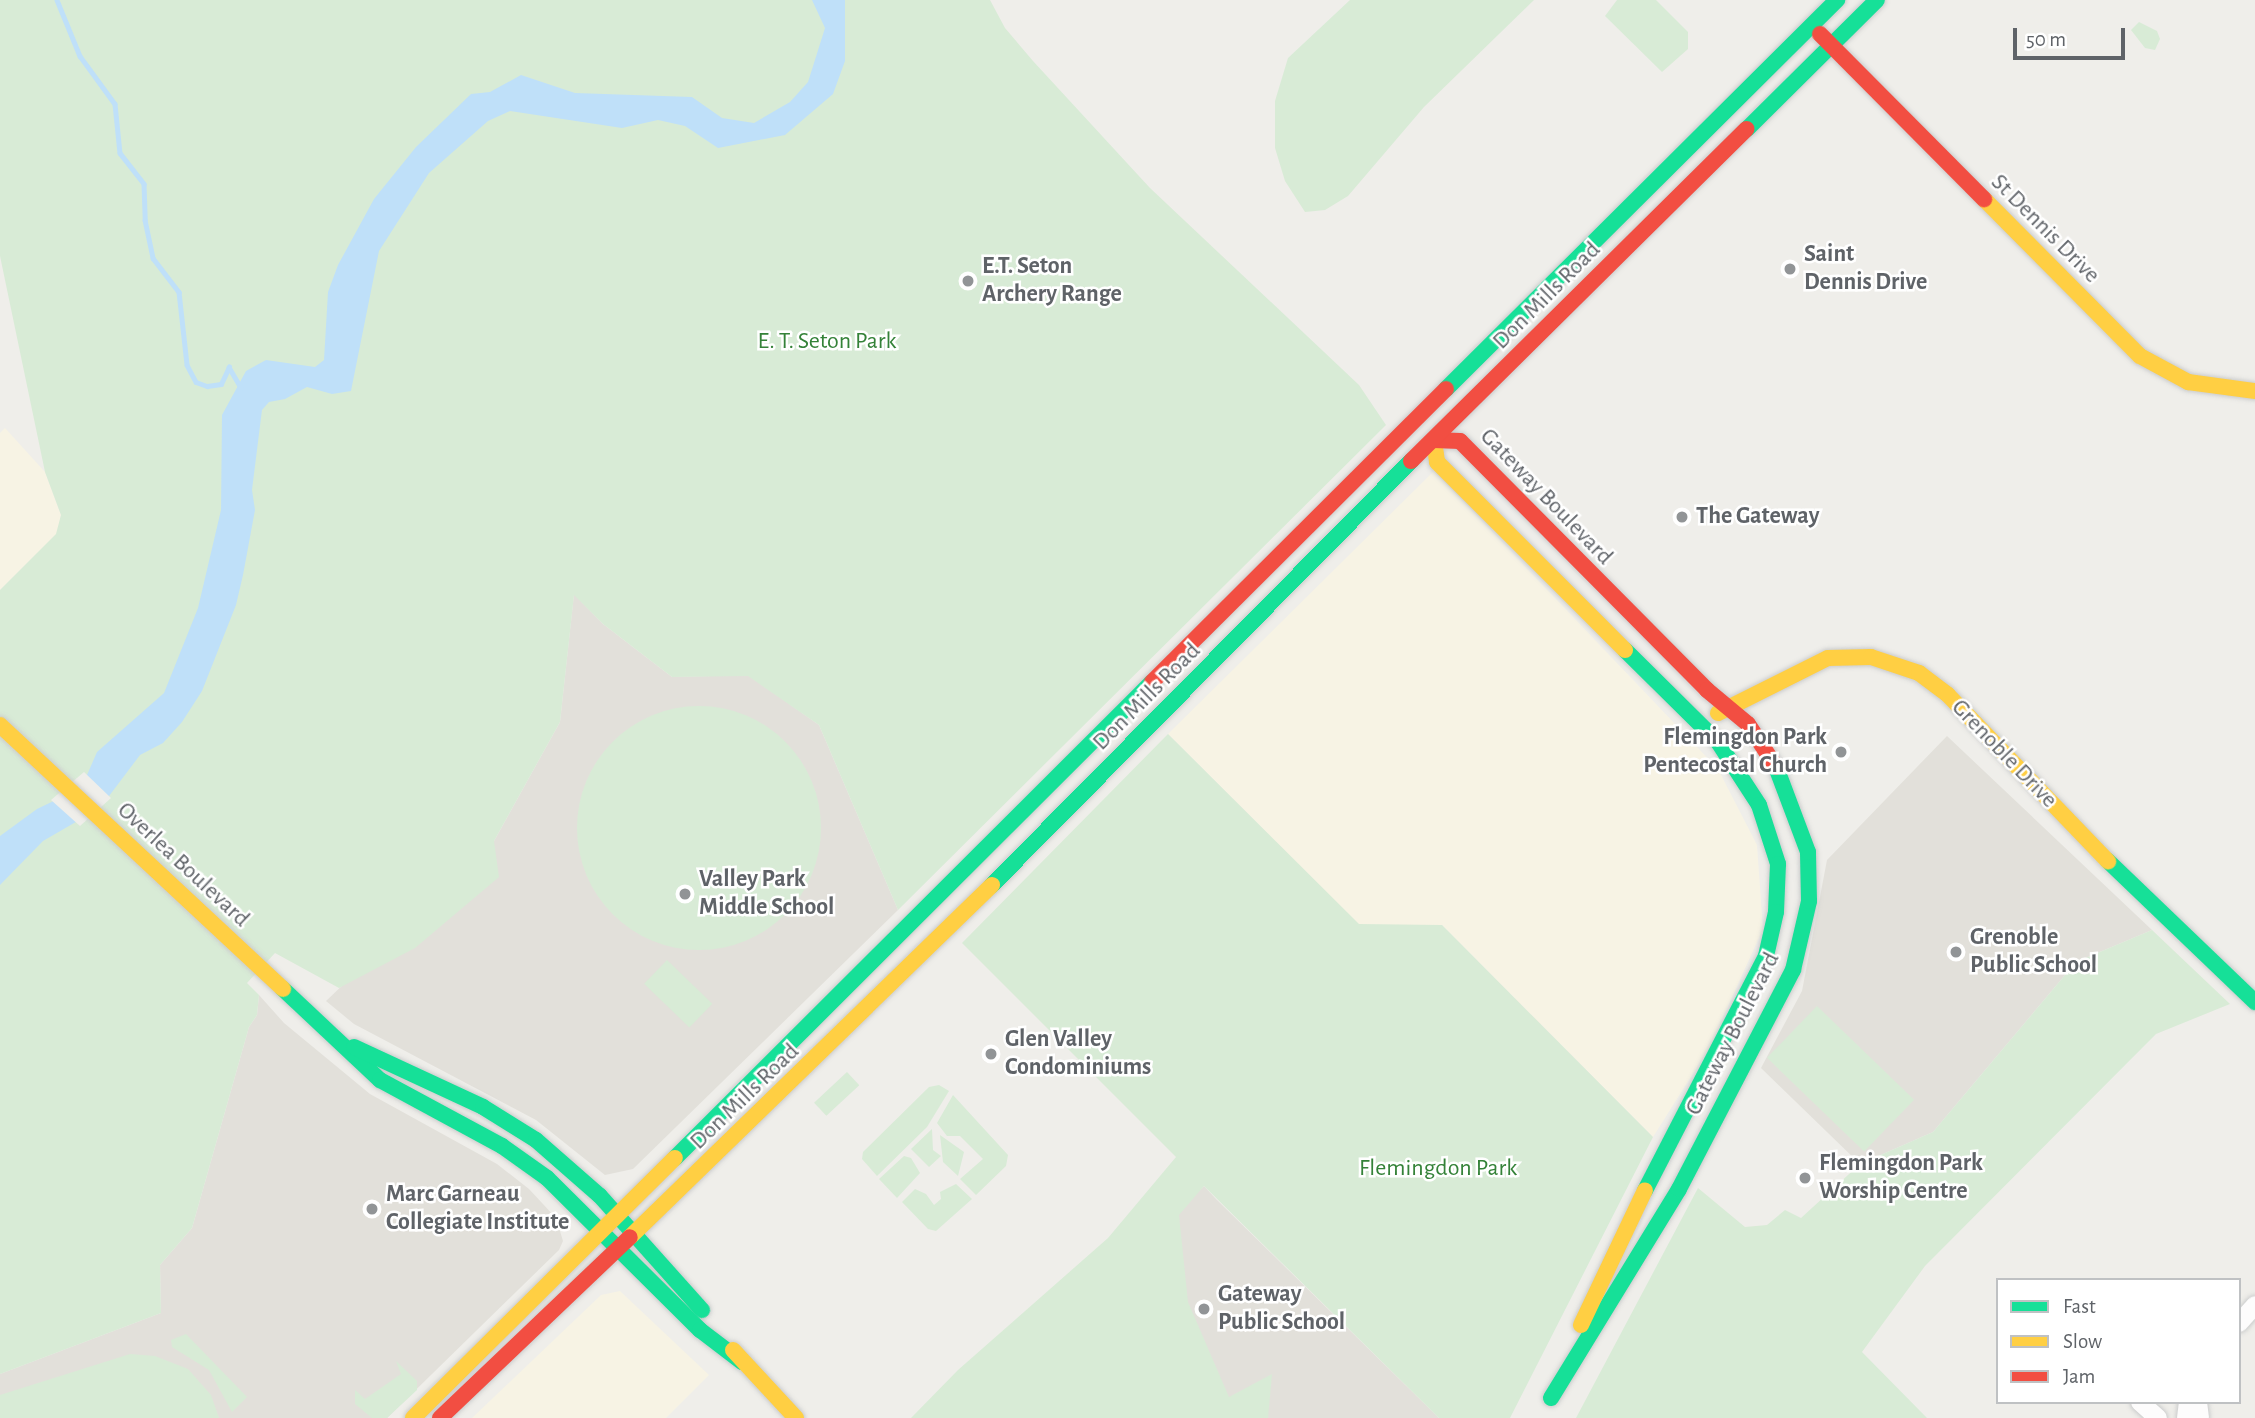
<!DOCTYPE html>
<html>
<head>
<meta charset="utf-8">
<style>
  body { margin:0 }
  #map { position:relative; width:2255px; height:1418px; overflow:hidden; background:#efeeea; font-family:"Alegreya Sans",sans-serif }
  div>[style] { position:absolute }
  .commercial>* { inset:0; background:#f7f3e4 }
  .education>* { inset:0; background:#e2e0da }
  .green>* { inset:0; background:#d8ebd6; transform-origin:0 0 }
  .round { border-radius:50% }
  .water>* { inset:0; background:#bfe0f9 }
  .pier>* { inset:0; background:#efeeea }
  .stream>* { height:4.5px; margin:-2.25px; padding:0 2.25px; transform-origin:2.25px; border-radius:2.25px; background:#bfe0f9 }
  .roads { filter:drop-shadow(0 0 2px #cbcccc) drop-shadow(0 0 2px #cbcccc) }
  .street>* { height:18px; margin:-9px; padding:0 9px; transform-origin:9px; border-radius:9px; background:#fdfcfc }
  .fast>* { height:16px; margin:-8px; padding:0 8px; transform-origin:8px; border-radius:8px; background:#16e098 }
  .slow>* { height:16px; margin:-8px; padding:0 8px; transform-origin:8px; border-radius:8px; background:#ffcf43 }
  .jam>* { height:16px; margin:-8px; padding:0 8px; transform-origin:8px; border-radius:8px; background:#f24e42 }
  .dots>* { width:19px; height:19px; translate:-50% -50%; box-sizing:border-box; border:4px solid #fff; border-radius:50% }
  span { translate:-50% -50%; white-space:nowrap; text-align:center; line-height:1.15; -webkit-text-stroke:5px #fff; paint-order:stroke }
  .street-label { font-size:24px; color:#5f6368 }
  .poi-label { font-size:24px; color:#5f6368; font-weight:700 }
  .left { translate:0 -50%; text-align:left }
  .right { translate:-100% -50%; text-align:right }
  .park-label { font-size:24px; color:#348238 }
  .legend { position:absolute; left:1996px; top:1278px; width:245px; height:126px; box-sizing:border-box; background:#fff; border:2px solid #bfc1c3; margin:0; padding:9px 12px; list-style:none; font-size:21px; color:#5f6368 }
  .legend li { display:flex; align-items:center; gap:14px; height:35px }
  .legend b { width:35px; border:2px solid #bfc1c3 }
  .scale { position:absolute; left:2013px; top:28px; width:112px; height:32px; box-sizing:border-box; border:4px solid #5f6368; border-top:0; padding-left:9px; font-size:21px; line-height:24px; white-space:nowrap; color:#5f6368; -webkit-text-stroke:5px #fff; paint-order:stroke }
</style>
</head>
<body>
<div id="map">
  <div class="commercial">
    <i style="clip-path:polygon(5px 428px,45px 472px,61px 515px,57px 534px,0 590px,0 433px)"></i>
    <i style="clip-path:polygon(1434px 471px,1718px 769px,1757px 845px,1763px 929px,1709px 1048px,1653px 1137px,1442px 925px,1359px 925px,1168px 734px)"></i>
    <i style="clip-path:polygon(620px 1291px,709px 1375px,666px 1418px,472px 1418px,601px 1295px)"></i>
  </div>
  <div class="education">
    <i style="clip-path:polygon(574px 594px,603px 624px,672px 677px,748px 675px,819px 725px,898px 910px,633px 1169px,605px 1175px,536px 1120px,354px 1024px,326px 1001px,494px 841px,560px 722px)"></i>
    <i style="clip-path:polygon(1947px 736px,2152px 930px,2076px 962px,1933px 1132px,1860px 1164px,1761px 1068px,1802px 991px,1827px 860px)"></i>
    <i style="clip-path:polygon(259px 995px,284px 1023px,370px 1094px,497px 1164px,529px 1189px,556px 1218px,563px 1241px,559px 1250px,387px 1418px,0 1418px,0 1374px,161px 1313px,160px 1265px,192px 1228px,249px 1027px,257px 1015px)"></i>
    <i style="clip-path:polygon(1204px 1186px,1216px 1199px,1439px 1418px,970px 1418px)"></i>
  </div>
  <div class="green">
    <i style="clip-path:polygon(0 0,990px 0,1005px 28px,1033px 61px,1150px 188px,1359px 385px,1386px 425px,898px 910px,819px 725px,748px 676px,672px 677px,603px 624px,574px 595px,560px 722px,494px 841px,499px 877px,415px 948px,339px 988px,275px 953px,247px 983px,259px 995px,257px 1015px,249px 1027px,192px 1228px,160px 1265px,161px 1313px,0 1374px,0 590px,56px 534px,61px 515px,45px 472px,0 256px)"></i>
    <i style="clip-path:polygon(1350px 0,1534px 0,1424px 107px,1348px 196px,1325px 210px,1305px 212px,1285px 181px,1275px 148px,1275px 101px,1288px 58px)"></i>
    <i style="clip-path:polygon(1617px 0,1656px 0,1688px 32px,1688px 49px,1662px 72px,1605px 16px)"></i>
    <i style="clip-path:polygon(2139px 22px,2157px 31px,2160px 39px,2155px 50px,2145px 48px,2131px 30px)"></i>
    <i class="round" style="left:577px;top:706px;width:244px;height:244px"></i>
    <i style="clip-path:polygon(1168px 734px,1359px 924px,1442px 925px,1653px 1137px,1510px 1418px,1439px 1418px,1204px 1186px,1179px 1215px,1188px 1302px,1229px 1397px,1272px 1374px,1268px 1418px,911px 1418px,958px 1370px,1108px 1238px,1176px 1157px,962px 943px)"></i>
    <i style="clip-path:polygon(2152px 930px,2230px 1004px,2156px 1034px,1925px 1266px,1862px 1352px,1927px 1418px,1576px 1418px,1698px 1188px,1745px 1227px,1767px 1225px,1785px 1210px,1801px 1218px,1860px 1164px,1933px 1132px,2076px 962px)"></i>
    <i style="left:667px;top:960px;width:63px;height:33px;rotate:44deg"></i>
    <i style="left:1817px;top:1006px;width:135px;height:72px;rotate:44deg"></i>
    <i style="left:847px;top:1072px;width:18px;height:45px;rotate:47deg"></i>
    <i style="clip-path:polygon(939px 1085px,949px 1091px,927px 1127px,877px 1176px,862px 1159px,863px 1152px,929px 1087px)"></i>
    <i style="clip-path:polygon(953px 1095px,1008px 1155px,1006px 1166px,976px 1195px,960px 1179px,983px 1159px,960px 1136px,947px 1136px,937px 1123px)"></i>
    <i style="clip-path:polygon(932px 1129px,933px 1150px,941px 1156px,929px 1167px,911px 1149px)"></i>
    <i style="clip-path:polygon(940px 1135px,964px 1152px,958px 1176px,943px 1162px)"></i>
    <i style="clip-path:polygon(904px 1156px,911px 1158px,920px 1173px,897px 1198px,879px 1179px)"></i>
    <i style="clip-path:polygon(956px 1184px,972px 1199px,936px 1231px,928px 1229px,902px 1202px,915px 1189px,926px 1194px,934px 1205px,941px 1199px,940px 1192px)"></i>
    <i style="clip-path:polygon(186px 1334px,247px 1397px,232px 1412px,209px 1370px,172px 1347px,171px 1340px)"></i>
    <i style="clip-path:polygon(130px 1354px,155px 1356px,188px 1369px,211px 1395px,219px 1418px,0 1418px,0 1395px)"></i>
    <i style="clip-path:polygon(396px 1361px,417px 1381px,417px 1390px,387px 1418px,372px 1418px,355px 1404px,355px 1390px,365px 1399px,401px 1374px)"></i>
  </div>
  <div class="water">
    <i style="clip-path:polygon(812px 0,845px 0,845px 61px,833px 94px,785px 135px,718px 148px,685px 126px,658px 120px,622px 128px,510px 111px,488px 121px,429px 173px,379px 251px,351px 391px,332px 394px,307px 387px,285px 399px,269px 402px,262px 410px,252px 490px,255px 510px,243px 575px,236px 605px,202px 691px,182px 722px,163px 743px,140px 755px,100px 808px,43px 841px,0 885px,0 836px,37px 809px,64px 796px,87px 775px,97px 752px,164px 693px,198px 608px,221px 510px,222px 415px,246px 371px,266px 360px,315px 367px,324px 360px,328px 292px,338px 265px,374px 199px,416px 147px,471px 94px,490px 92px,521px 75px,575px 93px,692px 97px,722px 118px,754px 123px,790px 102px,808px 82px,825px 28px)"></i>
  </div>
  <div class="pier">
    <i style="clip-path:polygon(84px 772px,111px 798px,80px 826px,51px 800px)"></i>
  </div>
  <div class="stream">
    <i style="left:57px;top:0;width:61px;rotate:67.7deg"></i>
    <i style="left:80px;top:56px;width:59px;rotate:53.9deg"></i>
    <i style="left:115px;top:104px;width:49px;rotate:84.2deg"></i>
    <i style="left:120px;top:153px;width:39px;rotate:52deg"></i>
    <i style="left:144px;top:184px;width:36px;rotate:88deg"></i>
    <i style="left:145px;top:220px;width:39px;rotate:78deg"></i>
    <i style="left:153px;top:258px;width:43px;rotate:52.6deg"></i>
    <i style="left:179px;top:292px;width:73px;rotate:83.7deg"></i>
    <i style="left:187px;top:365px;width:19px;rotate:62deg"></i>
    <i style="left:196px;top:382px;width:12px;rotate:20deg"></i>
    <i style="left:207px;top:386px;width:14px;rotate:-8deg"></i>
    <i style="left:221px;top:384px;width:19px;rotate:-65deg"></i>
    <i style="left:229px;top:367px;width:24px;rotate:60deg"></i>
  </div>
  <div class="roads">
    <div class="street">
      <i style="left:2239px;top:1323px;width:24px;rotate:-48deg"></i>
      <i style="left:2140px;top:1402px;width:24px;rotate:42deg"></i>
      <i style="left:2198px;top:1402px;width:16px;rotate:83deg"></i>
      <i style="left:2186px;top:1418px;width:16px;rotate:-83deg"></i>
    </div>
    <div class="fast">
      <i style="left:1747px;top:129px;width:183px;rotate:-44.8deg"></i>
      <i style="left:1446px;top:389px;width:552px;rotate:-44.85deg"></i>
      <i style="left:1625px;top:650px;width:131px;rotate:44.7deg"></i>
      <i style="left:1718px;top:742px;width:75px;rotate:56.9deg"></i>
      <i style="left:1759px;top:805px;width:62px;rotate:72.1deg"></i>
      <i style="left:1778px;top:864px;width:48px;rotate:92.4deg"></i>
      <i style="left:1776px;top:912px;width:45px;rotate:102.8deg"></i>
      <i style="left:1766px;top:956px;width:263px;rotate:117.3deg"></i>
      <i style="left:2108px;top:861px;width:204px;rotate:43.8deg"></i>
      <i style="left:992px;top:885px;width:596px;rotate:-45.34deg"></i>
      <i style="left:283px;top:989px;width:133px;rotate:43.2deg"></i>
      <i style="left:380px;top:1080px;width:139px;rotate:28.4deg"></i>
      <i style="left:502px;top:1146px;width:55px;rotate:35.4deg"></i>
      <i style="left:547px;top:1178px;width:216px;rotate:44.8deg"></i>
      <i style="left:700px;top:1330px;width:53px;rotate:37.3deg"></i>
      <i style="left:354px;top:1047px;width:142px;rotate:24.9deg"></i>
      <i style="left:483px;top:1107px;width:62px;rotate:31.9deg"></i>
      <i style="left:536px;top:1140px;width:85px;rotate:41.2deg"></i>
      <i style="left:600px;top:1196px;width:153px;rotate:48.2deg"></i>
      <i style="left:675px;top:1158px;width:674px;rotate:-44.94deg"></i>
      <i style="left:1551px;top:1398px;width:245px;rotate:-58.5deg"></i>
      <i style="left:1679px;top:1189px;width:247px;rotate:-62.5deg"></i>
      <i style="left:1793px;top:970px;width:71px;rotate:-76.9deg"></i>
      <i style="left:1809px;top:901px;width:49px;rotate:-91.2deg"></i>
      <i style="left:1808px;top:852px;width:91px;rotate:-110.6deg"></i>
    </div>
    <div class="slow">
      <i style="left:1984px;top:199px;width:221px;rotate:45.2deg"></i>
      <i style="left:2140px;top:356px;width:55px;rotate:28.4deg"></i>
      <i style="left:2188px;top:382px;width:68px;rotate:7.7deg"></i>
      <i style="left:1434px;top:440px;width:22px;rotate:82deg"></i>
      <i style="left:1437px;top:462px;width:266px;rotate:45deg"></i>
      <i style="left:1718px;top:713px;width:123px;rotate:-26.6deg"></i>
      <i style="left:1828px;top:658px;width:43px;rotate:-1.3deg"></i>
      <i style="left:1871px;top:657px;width:51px;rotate:18.4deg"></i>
      <i style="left:1919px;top:673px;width:36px;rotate:37deg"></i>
      <i style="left:1948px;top:695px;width:231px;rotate:46.1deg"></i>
      <i style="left:0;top:725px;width:387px;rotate:43deg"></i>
      <i style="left:630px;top:1237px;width:505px;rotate:-44.2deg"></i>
      <i style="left:1581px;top:1325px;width:149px;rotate:-64.6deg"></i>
      <i style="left:733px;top:1350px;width:93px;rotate:47.2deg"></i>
      <i style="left:413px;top:1418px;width:369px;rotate:-44.8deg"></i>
    </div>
    <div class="jam">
      <i style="left:1820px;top:34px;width:233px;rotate:45.2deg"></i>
      <i style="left:1434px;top:440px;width:26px;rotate:2deg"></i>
      <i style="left:1460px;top:441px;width:351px;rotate:45.2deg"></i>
      <i style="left:1707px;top:690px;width:53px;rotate:39.7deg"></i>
      <i style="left:1748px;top:724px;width:51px;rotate:56.9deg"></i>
      <i style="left:1411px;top:461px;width:472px;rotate:-44.7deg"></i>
      <i style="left:1152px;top:682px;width:415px;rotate:-44.9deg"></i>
      <i style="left:440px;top:1418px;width:262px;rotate:-43.6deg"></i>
    </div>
  </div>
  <div class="dots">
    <i style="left:1790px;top:269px;background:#919496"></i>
    <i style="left:968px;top:281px;background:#919496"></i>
    <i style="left:1682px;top:517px;background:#919496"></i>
    <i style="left:1841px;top:752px;background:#919496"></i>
    <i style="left:685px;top:894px;background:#919496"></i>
    <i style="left:1956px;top:952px;background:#919496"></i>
    <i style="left:991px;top:1054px;background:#919496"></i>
    <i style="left:1805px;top:1178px;background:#919496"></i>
    <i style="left:372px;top:1209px;background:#919496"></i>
    <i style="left:1204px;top:1309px;background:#919496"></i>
  </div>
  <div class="street-label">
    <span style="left:2045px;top:229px;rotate:45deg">St Dennis Drive</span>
    <span style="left:1547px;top:296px;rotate:-45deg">Don Mills Road</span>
    <span style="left:1546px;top:497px;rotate:46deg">Gateway Boulevard</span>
    <span style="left:1147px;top:697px;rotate:-45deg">Don Mills Road</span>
    <span style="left:2004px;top:754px;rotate:46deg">Grenoble Drive</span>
    <span style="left:183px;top:865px;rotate:43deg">Overlea Boulevard</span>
    <span style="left:1733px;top:1034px;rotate:-63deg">Gateway Boulevard</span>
    <span style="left:745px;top:1097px;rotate:-44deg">Don Mills Road</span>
  </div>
  <div class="poi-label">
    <span class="left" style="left:1804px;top:269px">Saint<br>Dennis Drive</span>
    <span class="left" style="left:982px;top:281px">E.T. Seton<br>Archery Range</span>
    <span class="left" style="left:1696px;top:517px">The Gateway</span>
    <span class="right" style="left:1827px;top:752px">Flemingdon Park<br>Pentecostal Church</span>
    <span class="left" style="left:699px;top:894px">Valley Park<br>Middle School</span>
    <span class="left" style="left:1970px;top:952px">Grenoble<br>Public School</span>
    <span class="left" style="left:1005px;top:1054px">Glen Valley<br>Condominiums</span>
    <span class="left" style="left:1819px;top:1178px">Flemingdon Park<br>Worship Centre</span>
    <span class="left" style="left:386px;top:1209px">Marc Garneau<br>Collegiate Institute</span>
    <span class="left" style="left:1218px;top:1309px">Gateway<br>Public School</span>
  </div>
  <div class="park-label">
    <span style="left:827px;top:342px">E. T. Seton Park</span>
    <span style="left:1438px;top:1169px">Flemingdon Park</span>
  </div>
  <ul class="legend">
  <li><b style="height:9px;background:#16e098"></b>Fast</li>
  <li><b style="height:9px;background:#ffcf43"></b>Slow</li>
  <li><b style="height:9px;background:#f24e42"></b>Jam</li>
  </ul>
  <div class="scale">50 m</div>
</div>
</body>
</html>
